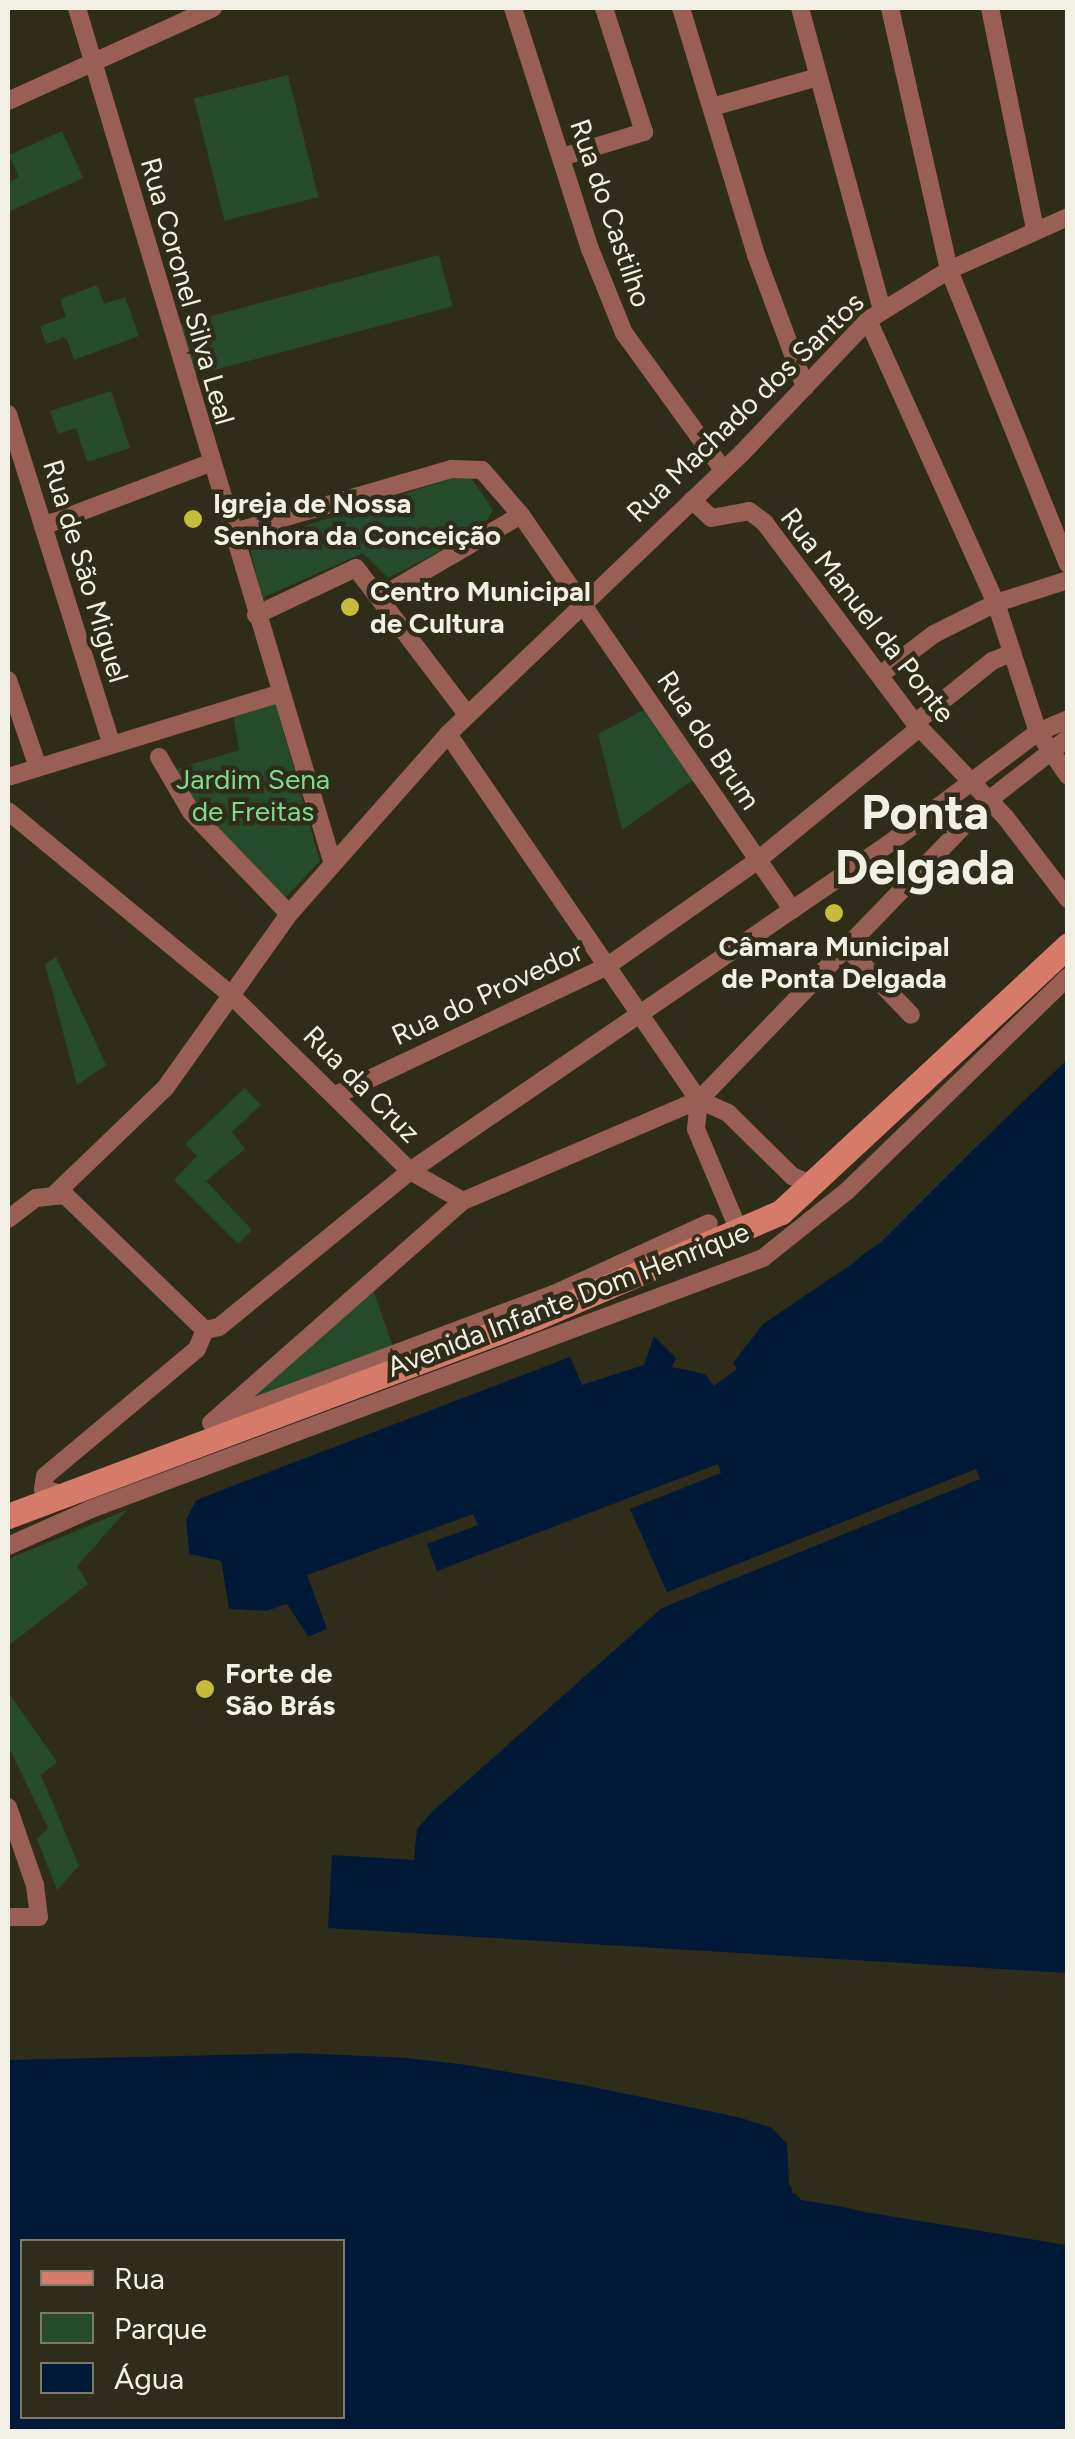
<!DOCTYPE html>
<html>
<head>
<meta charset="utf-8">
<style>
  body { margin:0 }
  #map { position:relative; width:1075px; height:2439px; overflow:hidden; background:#302c1a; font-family:Figtree,sans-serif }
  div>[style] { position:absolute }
  .green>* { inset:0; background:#254b2b; transform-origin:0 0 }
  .water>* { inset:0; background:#001937 }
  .pier>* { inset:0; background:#302c1a }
  .street>* { height:18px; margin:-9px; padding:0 9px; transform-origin:9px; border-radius:9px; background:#995f54 }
  .secondary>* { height:25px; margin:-12.5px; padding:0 12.5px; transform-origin:12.5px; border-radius:12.5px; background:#d67a69 }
  .dots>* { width:28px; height:28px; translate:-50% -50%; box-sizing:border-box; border:5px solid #302c1a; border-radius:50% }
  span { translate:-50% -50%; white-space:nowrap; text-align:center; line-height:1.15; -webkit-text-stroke:9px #302c1a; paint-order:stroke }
  .street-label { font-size:28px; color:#f2f0e5 }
  .poi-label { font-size:28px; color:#f2f0e5; font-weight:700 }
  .left { translate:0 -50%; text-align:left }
  .park-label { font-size:28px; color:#7ddc8b }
  .town-label { font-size:48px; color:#f2f0e5; font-weight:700 }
  .frame { position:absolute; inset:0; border:10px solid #f2f0e5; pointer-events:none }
  .legend { position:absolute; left:20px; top:2239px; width:325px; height:180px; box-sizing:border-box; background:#302c1a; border:2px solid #7e7a6b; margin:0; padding:12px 18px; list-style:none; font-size:30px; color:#f2f0e5 }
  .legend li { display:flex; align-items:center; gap:20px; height:50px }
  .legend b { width:50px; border:2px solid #7e7a6b }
</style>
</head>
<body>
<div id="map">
  <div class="green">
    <i style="left:288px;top:75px;width:126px;height:97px;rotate:76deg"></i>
    <i style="clip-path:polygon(62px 131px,83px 178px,8px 212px,8px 182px,19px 177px,9px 155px)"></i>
    <i style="left:439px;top:255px;width:53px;height:274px;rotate:75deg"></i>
    <i style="clip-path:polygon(97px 285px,104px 304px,125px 297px,139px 336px,74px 360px,66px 337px,46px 344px,40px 326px,66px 317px,60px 299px)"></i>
    <i style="clip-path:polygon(111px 391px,130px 448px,87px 462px,76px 428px,58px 434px,50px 411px)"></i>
    <i style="clip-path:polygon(468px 473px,493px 510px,481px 530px,388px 578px,363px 553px,262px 598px,249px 544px)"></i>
    <i style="clip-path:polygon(275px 701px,320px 861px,284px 899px,200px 812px,176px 769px,239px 750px,233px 713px)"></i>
    <i style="clip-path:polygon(646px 709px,693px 780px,622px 830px,598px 734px)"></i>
    <i style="clip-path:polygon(56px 957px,106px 1065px,77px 1085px,45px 964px)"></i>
    <i style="clip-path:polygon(245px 1088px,261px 1105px,232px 1132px,245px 1149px,206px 1181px,252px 1230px,238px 1244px,174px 1180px,197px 1156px,185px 1144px)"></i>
    <i style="clip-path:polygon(371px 1284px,394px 1350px,243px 1402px)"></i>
    <i style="clip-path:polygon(127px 1510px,77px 1566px,88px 1584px,8px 1646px,8px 1559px)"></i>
    <i style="clip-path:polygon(8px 1692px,57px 1762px,41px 1775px,79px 1866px,57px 1890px,37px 1839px,48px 1828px,8px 1746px)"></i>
  </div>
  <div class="water">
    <i style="clip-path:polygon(1067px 1060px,1067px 1973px,328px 1928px,332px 1855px,414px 1860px,417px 1829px,432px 1812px,662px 1608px,980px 1479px,976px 1469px,667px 1592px,630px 1509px,721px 1473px,718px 1464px,437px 1571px,427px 1544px,478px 1525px,473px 1514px,307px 1575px,327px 1629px,308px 1637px,286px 1604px,267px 1611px,229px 1609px,221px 1561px,189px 1554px,186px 1519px,196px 1500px,570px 1357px,582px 1385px,644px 1365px,654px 1336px,676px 1358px,672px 1367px,705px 1374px,714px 1386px,737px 1369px,733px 1363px,763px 1324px,855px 1262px)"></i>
    <i style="clip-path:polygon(evenodd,246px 2051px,433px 2059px,700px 2105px,778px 2130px,787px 2144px,792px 2193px,864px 2212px,1067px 2245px,1067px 2431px,8px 2431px,8px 2060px,246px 2051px,22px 2242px,342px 2242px,342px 2416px,22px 2416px,22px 2242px)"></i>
  </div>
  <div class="pier">
    <i style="clip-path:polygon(1068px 1055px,881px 1242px,763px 1324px,878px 1238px)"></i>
    <i style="clip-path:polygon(568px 1353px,196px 1500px,186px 1520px,189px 1554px,221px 1561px,229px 1609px,267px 1611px,287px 1604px,308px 1636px,329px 1633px,306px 1641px,285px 1610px,227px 1614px,217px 1565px,184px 1556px,181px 1518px,194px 1496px)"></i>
    <i style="clip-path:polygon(246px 2046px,434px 2054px,701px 2101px,782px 2126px,792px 2143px,796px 2190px,803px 2195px,1067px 2245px,801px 2200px,789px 2184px,787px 2144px,767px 2123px,511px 2070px,356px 2052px,8px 2060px)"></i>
  </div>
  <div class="street">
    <i style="left:77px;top:8px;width:890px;rotate:73.36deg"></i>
    <i style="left:513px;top:8px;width:253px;rotate:72.3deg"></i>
    <i style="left:590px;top:249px;width:91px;rotate:68deg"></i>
    <i style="left:624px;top:333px;width:169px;rotate:54.1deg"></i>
    <i style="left:681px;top:8px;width:258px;rotate:73.1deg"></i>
    <i style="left:756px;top:255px;width:141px;rotate:69.6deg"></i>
    <i style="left:800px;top:8px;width:313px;rotate:74.8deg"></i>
    <i style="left:890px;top:8px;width:269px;rotate:77.3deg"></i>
    <i style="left:949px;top:270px;width:317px;rotate:68deg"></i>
    <i style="left:990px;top:8px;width:226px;rotate:78.5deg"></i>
    <i style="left:8px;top:101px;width:225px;rotate:-24.4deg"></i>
    <i style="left:712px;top:107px;width:110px;rotate:-15.8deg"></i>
    <i style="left:562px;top:157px;width:86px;rotate:-17deg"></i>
    <i style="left:644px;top:132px;width:130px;rotate:-107.9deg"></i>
    <i style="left:868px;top:320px;width:311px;rotate:65.7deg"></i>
    <i style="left:996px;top:603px;width:69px;rotate:153.4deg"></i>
    <i style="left:934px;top:634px;width:68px;rotate:142.8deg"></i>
    <i style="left:8px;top:414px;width:345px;rotate:72.6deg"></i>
    <i style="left:692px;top:500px;width:26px;rotate:43deg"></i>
    <i style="left:711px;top:518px;width:39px;rotate:-10deg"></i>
    <i style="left:749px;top:511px;width:19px;rotate:36deg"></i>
    <i style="left:764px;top:522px;width:251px;rotate:53.1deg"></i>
    <i style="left:915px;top:723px;width:132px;rotate:46.2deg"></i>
    <i style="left:1006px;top:818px;width:102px;rotate:52.6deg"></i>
    <i style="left:43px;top:526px;width:178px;rotate:-20.7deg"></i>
    <i style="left:231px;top:533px;width:230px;rotate:-16.2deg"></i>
    <i style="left:452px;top:469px;width:30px;rotate:2deg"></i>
    <i style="left:482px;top:470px;width:60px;rotate:49.1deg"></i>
    <i style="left:521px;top:515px;width:479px;rotate:55.5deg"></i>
    <i style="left:1068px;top:580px;width:76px;rotate:162.3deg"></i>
    <i style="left:996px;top:603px;width:136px;rotate:72deg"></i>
    <i style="left:1038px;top:732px;width:53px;rotate:55.7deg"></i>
    <i style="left:380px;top:597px;width:163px;rotate:-30.2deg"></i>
    <i style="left:256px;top:615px;width:110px;rotate:-25.2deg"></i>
    <i style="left:356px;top:568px;width:183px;rotate:52.8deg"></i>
    <i style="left:8px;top:680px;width:92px;rotate:71deg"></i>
    <i style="left:915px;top:723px;width:99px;rotate:-38.8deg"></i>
    <i style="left:992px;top:661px;width:22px;rotate:-22deg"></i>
    <i style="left:448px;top:734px;width:444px;rotate:55.6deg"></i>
    <i style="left:699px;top:1100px;width:32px;rotate:24deg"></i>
    <i style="left:728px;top:1113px;width:90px;rotate:44.5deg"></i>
    <i style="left:792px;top:1176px;width:21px;rotate:23deg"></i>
    <i style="left:159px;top:757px;width:64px;rotate:59.8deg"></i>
    <i style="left:191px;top:812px;width:141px;rotate:46.1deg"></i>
    <i style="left:8px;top:777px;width:282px;rotate:-17.1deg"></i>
    <i style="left:8px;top:811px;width:288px;rotate:39.5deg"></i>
    <i style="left:230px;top:994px;width:252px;rotate:44.5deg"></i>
    <i style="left:410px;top:1171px;width:61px;rotate:29.5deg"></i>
    <i style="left:848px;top:949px;width:91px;rotate:46.3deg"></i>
    <i style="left:338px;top:1094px;width:297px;rotate:-25.4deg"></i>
    <i style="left:606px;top:967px;width:186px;rotate:-35.1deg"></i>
    <i style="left:758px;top:860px;width:208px;rotate:-39.3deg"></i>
    <i style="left:699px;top:1100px;width:29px;rotate:96deg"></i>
    <i style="left:696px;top:1129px;width:113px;rotate:67.1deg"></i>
    <i style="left:56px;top:1193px;width:153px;rotate:-43.9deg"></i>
    <i style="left:166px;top:1087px;width:212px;rotate:-54.6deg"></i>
    <i style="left:289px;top:914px;width:240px;rotate:-48.5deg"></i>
    <i style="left:448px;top:734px;width:407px;rotate:-43.7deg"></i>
    <i style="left:742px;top:453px;width:183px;rotate:-46.5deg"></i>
    <i style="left:868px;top:320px;width:95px;rotate:-31.7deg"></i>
    <i style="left:949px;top:270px;width:130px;rotate:-24deg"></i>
    <i style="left:8px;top:1219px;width:35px;rotate:-37deg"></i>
    <i style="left:36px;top:1198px;width:29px;rotate:-6deg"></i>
    <i style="left:65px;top:1195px;width:194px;rotate:44deg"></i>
    <i style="left:205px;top:1330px;width:21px;rotate:113deg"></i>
    <i style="left:197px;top:1349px;width:198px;rotate:140.1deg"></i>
    <i style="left:45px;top:1476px;width:13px;rotate:99deg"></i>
    <i style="left:43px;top:1489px;width:20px;rotate:15deg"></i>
    <i style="left:205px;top:1330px;width:14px;rotate:-12deg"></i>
    <i style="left:219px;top:1327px;width:247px;rotate:-39.2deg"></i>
    <i style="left:410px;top:1171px;width:581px;rotate:-34.35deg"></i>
    <i style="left:890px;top:843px;width:185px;rotate:-36.9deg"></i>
    <i style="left:1038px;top:732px;width:33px;rotate:-23deg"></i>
    <i style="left:221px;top:1419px;width:356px;rotate:-20.6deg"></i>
    <i style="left:554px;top:1294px;width:170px;rotate:-24.6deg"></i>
    <i style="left:211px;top:1423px;width:336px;rotate:-41.4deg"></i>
    <i style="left:463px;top:1201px;width:257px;rotate:-23.2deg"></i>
    <i style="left:699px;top:1100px;width:417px;rotate:-46deg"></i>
    <i style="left:989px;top:800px;width:100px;rotate:-38.1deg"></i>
    <i style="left:8px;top:1546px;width:91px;rotate:-24deg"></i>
    <i style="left:91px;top:1509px;width:717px;rotate:-20.48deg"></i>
    <i style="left:763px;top:1258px;width:107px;rotate:-38.6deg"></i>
    <i style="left:847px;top:1191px;width:308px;rotate:-44.1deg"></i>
    <i style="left:8px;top:1807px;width:83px;rotate:70.9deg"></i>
    <i style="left:35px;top:1885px;width:32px;rotate:83deg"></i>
    <i style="left:39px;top:1917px;width:31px;rotate:180deg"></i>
  </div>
  <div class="secondary">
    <i style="left:8px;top:1516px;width:563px;rotate:-20.59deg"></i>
    <i style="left:535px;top:1318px;width:268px;rotate:-23.3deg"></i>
    <i style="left:781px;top:1212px;width:392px;rotate:-42.9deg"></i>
  </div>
  <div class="dots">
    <i style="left:193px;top:519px;background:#c6bc3c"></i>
    <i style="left:350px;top:607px;background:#c6bc3c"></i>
    <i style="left:834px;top:913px;background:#c6bc3c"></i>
    <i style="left:205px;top:1689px;background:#c6bc3c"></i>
  </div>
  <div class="street-label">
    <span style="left:611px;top:213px;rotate:71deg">Rua do Castilho</span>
    <span style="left:188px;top:291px;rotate:74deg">Rua Coronel Silva Leal</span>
    <span style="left:745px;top:407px;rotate:-44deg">Rua Machado dos Santos</span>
    <span style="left:86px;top:571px;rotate:73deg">Rua de São Miguel</span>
    <span style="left:868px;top:615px;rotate:52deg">Rua Manuel da Ponte</span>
    <span style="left:709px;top:740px;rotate:56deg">Rua do Brum</span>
    <span style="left:487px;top:993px;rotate:-25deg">Rua do Provedor</span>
    <span style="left:362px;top:1084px;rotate:45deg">Rua da Cruz</span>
    <span style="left:568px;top:1299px;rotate:-21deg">Avenida Infante Dom Henrique</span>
  </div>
  <div class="poi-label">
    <span class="left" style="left:213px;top:519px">Igreja de Nossa<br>Senhora da Conceição</span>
    <span class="left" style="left:370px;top:607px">Centro Municipal<br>de Cultura</span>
    <span style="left:834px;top:962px">Câmara Municipal<br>de Ponta Delgada</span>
    <span class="left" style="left:225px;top:1689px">Forte de<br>São Brás</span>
  </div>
  <div class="park-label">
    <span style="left:253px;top:795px">Jardim Sena<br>de Freitas</span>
  </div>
  <div class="town-label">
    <span style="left:925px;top:840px">Ponta<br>Delgada</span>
  </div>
  <div class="frame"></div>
  <ul class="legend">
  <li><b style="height:12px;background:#d67a69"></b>Rua</li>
  <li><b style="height:28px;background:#254b2b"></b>Parque</li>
  <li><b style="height:28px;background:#001937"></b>Água</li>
  </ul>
</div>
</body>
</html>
